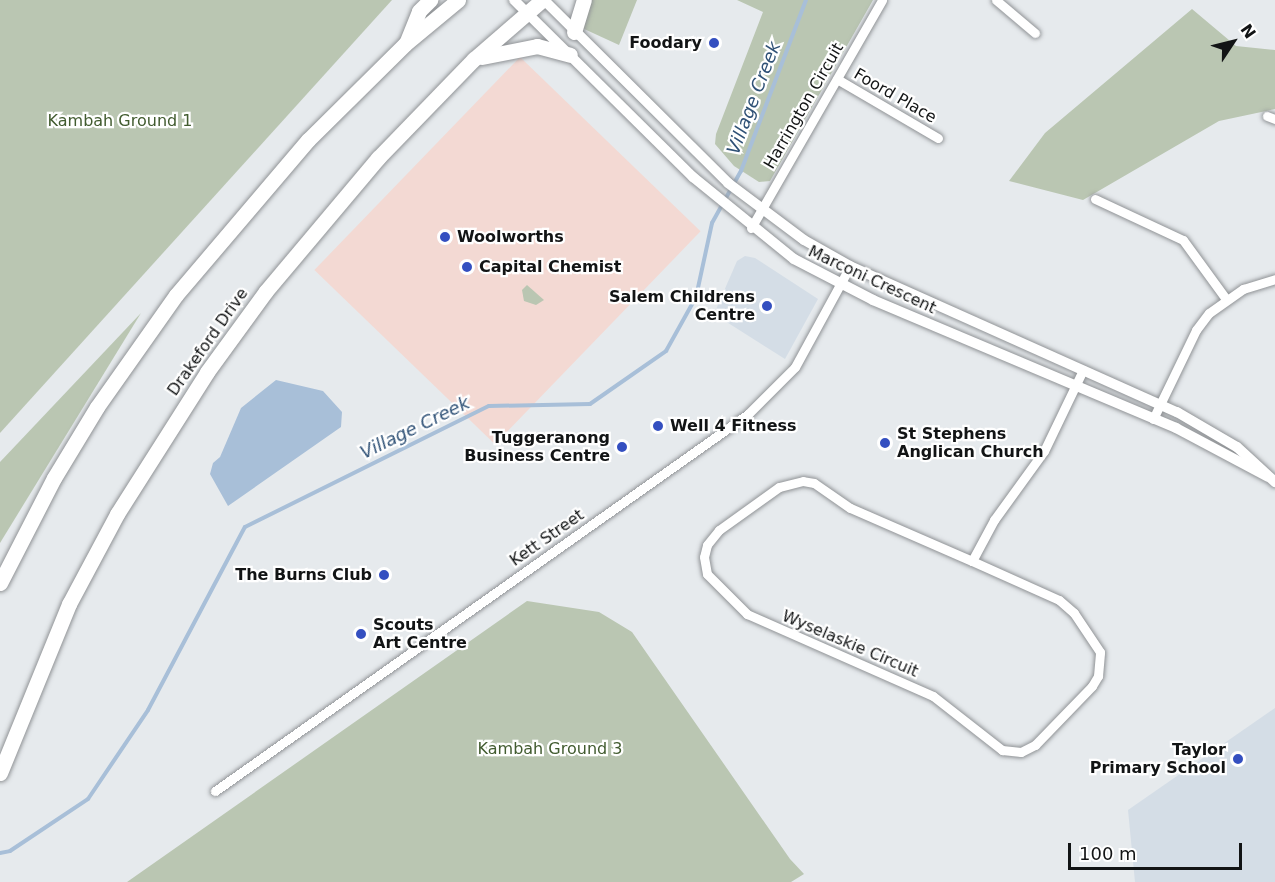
<!DOCTYPE html>
<html>
<head>
<meta charset="utf-8">
<style>
  body { margin:0 }
  #map { position:relative; width:1275px; height:882px; overflow:hidden; background:#e6eaed; font-family:"DejaVu Sans",sans-serif }
  div>[style] { position:absolute }
  .commercial>* { inset:0; background:#f3d9d3; transform-origin:0 0 }
  .built>* { inset:0; background:#d4dde6 }
  .green>* { inset:0; background:#bac6b2 }
  .water>* { inset:0; background:#a8bfd8 }
  .stream>* { height:4px; margin:-2px; padding:0 2px; transform-origin:2px; border-radius:2px; background:#a8bfd8 }
  .roads { filter:drop-shadow(0 0 2px #909396) drop-shadow(0 0 2px #909396) }
  .minor>* { height:9px; margin:-4.5px; padding:0 4.5px; transform-origin:4.5px; border-radius:4.5px; background:#fff }
  .tertiary>* { height:10px; margin:-5px; padding:0 5px; transform-origin:5px; border-radius:5px; background:#fff }
  .trunk>* { height:15px; margin:-7.5px; padding:0 7.5px; transform-origin:7.5px; border-radius:7.5px; background:#fff }
  .dots>* { width:16px; height:16px; translate:-50% -50%; box-sizing:border-box; border:3px solid #fff; border-radius:50% }
  span { translate:-50% -50%; white-space:nowrap; text-align:center; line-height:1.15; -webkit-text-stroke:4.5px #fff; paint-order:stroke }
  .poi-label { font-size:16px; color:#121415; font-weight:700 }
  .right { translate:-100% -50%; text-align:right }
  .left { translate:0 -50%; text-align:left }
  .street-label { font-size:16px; color:#121415 }
  .park-label { font-size:16px; color:#425c30 }
  .water-label { font-size:18px; color:#2f5176; font-style:italic }
  .north { position:absolute; left:1203px; top:12px; width:60px; height:60px; -webkit-text-stroke:4px #fff; paint-order:stroke; rotate:55deg; font-size:16px; font-weight:700; line-height:24px; text-align:center; color:#121415 }
  .north::after { content:''; display:block; margin:auto; width:21px; height:27px; background:#121415; clip-path:polygon(50% 0,100% 100%,50% 72%,0 100%) }
  .scale { position:absolute; left:1068px; top:843px; width:174px; height:27px; box-sizing:border-box; border:3px solid #121415; border-top:0; padding-left:8px; font-size:18px; line-height:21px; white-space:nowrap; color:#121415; -webkit-text-stroke:4px #fff; paint-order:stroke }
</style>
</head>
<body>
<div id="map">
  <div class="commercial">
    <i style="left:520px;top:57px;width:251px;height:296px;rotate:44deg"></i>
  </div>
  <div class="built">
    <i style="clip-path:polygon(745px 256px,755px 258px,818px 299px,785px 359px,714px 314px,737px 261px)"></i>
    <i style="clip-path:polygon(1275px 708px,1275px 882px,1135px 882px,1128px 810px)"></i>
  </div>
  <div class="green">
    <i style="clip-path:polygon(0 0,392px 0,0 433px)"></i>
    <i style="clip-path:polygon(589px 0,637px 0,619px 45px,582px 28px)"></i>
    <i style="clip-path:polygon(737px 0,873px 0,770px 181px,759px 182px,734px 166px,715px 144px,716px 134px,763px 12px)"></i>
    <i style="clip-path:polygon(1192px 9px,1236px 46px,1275px 50px,1275px 109px,1219px 121px,1083px 200px,1009px 181px,1045px 133px)"></i>
    <i style="clip-path:polygon(527px 285px,544px 300px,536px 305px,524px 301px,522px 290px)"></i>
    <i style="clip-path:polygon(141px 313px,0 543px,0 462px)"></i>
    <i style="clip-path:polygon(527px 601px,599px 612px,632px 632px,790px 859px,804px 874px,791px 882px,127px 882px)"></i>
  </div>
  <div class="water">
    <i style="clip-path:polygon(276px 380px,323px 391px,342px 412px,341px 427px,228px 506px,210px 474px,213px 463px,220px 457px,241px 408px)"></i>
  </div>
  <div class="stream">
    <i style="left:0;top:853px;width:10px;rotate:-11deg"></i>
    <i style="left:10px;top:851px;width:94px;rotate:-33.7deg"></i>
    <i style="left:88px;top:799px;width:107px;rotate:-56deg"></i>
    <i style="left:148px;top:710px;width:207px;rotate:-62.1deg"></i>
    <i style="left:245px;top:527px;width:272px;rotate:-26.4deg"></i>
    <i style="left:489px;top:406px;width:101px;rotate:-1.1deg"></i>
    <i style="left:590px;top:404px;width:93px;rotate:-34.9deg"></i>
    <i style="left:666px;top:351px;width:62px;rotate:-60.9deg"></i>
    <i style="left:696px;top:297px;width:76px;rotate:-77.8deg"></i>
    <i style="left:712px;top:223px;width:60px;rotate:-60.9deg"></i>
    <i style="left:741px;top:171px;width:183px;rotate:-69.2deg"></i>
  </div>
  <div class="roads">
    <div class="minor">
      <i style="left:996px;top:0;width:51px;rotate:40.2deg"></i>
      <i style="left:837px;top:79px;width:117px;rotate:30.3deg"></i>
      <i style="left:1267px;top:116px;width:9px;rotate:21deg"></i>
      <i style="left:1095px;top:199px;width:97px;rotate:25deg"></i>
      <i style="left:1183px;top:240px;width:73px;rotate:53.9deg"></i>
      <i style="left:751px;top:228px;width:263px;rotate:-60.1deg"></i>
      <i style="left:1153px;top:419px;width:99px;rotate:-64.2deg"></i>
      <i style="left:1196px;top:330px;width:21px;rotate:-53deg"></i>
      <i style="left:1209px;top:313px;width:42px;rotate:-35.2deg"></i>
      <i style="left:1243px;top:289px;width:34px;rotate:-17deg"></i>
      <i style="left:972px;top:561px;width:133px;rotate:-156.5deg"></i>
      <i style="left:850px;top:508px;width:44px;rotate:-145.2deg"></i>
      <i style="left:814px;top:483px;width:11px;rotate:-170deg"></i>
      <i style="left:803px;top:481px;width:25px;rotate:166deg"></i>
      <i style="left:779px;top:487px;width:74px;rotate:144.4deg"></i>
      <i style="left:719px;top:530px;width:19px;rotate:129deg"></i>
      <i style="left:707px;top:545px;width:12px;rotate:104deg"></i>
      <i style="left:704px;top:557px;width:17px;rotate:80deg"></i>
      <i style="left:707px;top:574px;width:57px;rotate:45deg"></i>
      <i style="left:747px;top:614px;width:203px;rotate:23.8deg"></i>
      <i style="left:933px;top:696px;width:88px;rotate:38deg"></i>
      <i style="left:1002px;top:750px;width:19px;rotate:6deg"></i>
      <i style="left:1021px;top:752px;width:16px;rotate:-27deg"></i>
      <i style="left:1035px;top:745px;width:82px;rotate:-46deg"></i>
      <i style="left:1092px;top:686px;width:12px;rotate:-59deg"></i>
      <i style="left:1098px;top:676px;width:24px;rotate:-85deg"></i>
      <i style="left:1100px;top:652px;width:47px;rotate:-123.7deg"></i>
      <i style="left:1074px;top:613px;width:20px;rotate:-139deg"></i>
      <i style="left:1059px;top:600px;width:95px;rotate:-155.9deg"></i>
      <i style="left:972px;top:561px;width:47px;rotate:-61.8deg"></i>
      <i style="left:994px;top:520px;width:85px;rotate:-54.1deg"></i>
      <i style="left:1044px;top:451px;width:90px;rotate:-64.3deg"></i>
      <i style="left:215px;top:791px;width:653px;rotate:-35.27deg"></i>
      <i style="left:748px;top:414px;width:66px;rotate:-45deg"></i>
      <i style="left:795px;top:367px;width:115px;rotate:-61.4deg"></i>
    </div>
    <div class="tertiary">
      <i style="left:514px;top:0;width:252px;rotate:44.7deg"></i>
      <i style="left:693px;top:177px;width:130px;rotate:39.1deg"></i>
      <i style="left:794px;top:259px;width:89px;rotate:27.4deg"></i>
      <i style="left:873px;top:300px;width:329px;rotate:22.9deg"></i>
      <i style="left:1176px;top:428px;width:104px;rotate:28deg"></i>
      <i style="left:544px;top:0;width:260px;rotate:44.8deg"></i>
      <i style="left:728px;top:183px;width:95px;rotate:36.9deg"></i>
      <i style="left:804px;top:240px;width:53px;rotate:29.5deg"></i>
      <i style="left:850px;top:266px;width:358px;rotate:24.1deg"></i>
      <i style="left:1177px;top:412px;width:69px;rotate:30.3deg"></i>
      <i style="left:1237px;top:447px;width:52px;rotate:42.6deg"></i>
    </div>
    <div class="trunk">
      <i style="left:574px;top:32px;width:34px;rotate:-73deg"></i>
      <i style="left:407px;top:41px;width:32px;rotate:-68deg"></i>
      <i style="left:419px;top:11px;width:16px;rotate:-45deg"></i>
      <i style="left:482px;top:57px;width:56px;rotate:-11.3deg"></i>
      <i style="left:537px;top:46px;width:34px;rotate:15deg"></i>
      <i style="left:0;top:583px;width:118px;rotate:-62.8deg"></i>
      <i style="left:54px;top:478px;width:83px;rotate:-58.8deg"></i>
      <i style="left:97px;top:407px;width:137px;rotate:-54.8deg"></i>
      <i style="left:176px;top:295px;width:204px;rotate:-49.6deg"></i>
      <i style="left:308px;top:140px;width:136px;rotate:-44.7deg"></i>
      <i style="left:405px;top:44px;width:69px;rotate:-39.7deg"></i>
      <i style="left:0;top:773px;width:183px;rotate:-67.8deg"></i>
      <i style="left:69px;top:604px;width:102px;rotate:-61.9deg"></i>
      <i style="left:117px;top:514px;width:168px;rotate:-57.6deg"></i>
      <i style="left:207px;top:372px;width:100px;rotate:-53.9deg"></i>
      <i style="left:266px;top:291px;width:174px;rotate:-49.9deg"></i>
      <i style="left:378px;top:158px;width:138px;rotate:-45.9deg"></i>
      <i style="left:474px;top:59px;width:90px;rotate:-40.9deg"></i>
    </div>
  </div>
  <div class="dots">
    <i style="left:714px;top:43px;background:#344fc0"></i>
    <i style="left:445px;top:237px;background:#344fc0"></i>
    <i style="left:467px;top:267px;background:#344fc0"></i>
    <i style="left:767px;top:306px;background:#344fc0"></i>
    <i style="left:658px;top:426px;background:#344fc0"></i>
    <i style="left:885px;top:443px;background:#344fc0"></i>
    <i style="left:622px;top:447px;background:#344fc0"></i>
    <i style="left:384px;top:575px;background:#344fc0"></i>
    <i style="left:361px;top:634px;background:#344fc0"></i>
    <i style="left:1238px;top:759px;background:#344fc0"></i>
  </div>
  <div class="poi-label">
    <span class="right" style="left:702px;top:43px">Foodary</span>
    <span class="left" style="left:457px;top:237px">Woolworths</span>
    <span class="left" style="left:479px;top:267px">Capital Chemist</span>
    <span class="right" style="left:755px;top:306px">Salem Childrens<br>Centre</span>
    <span class="left" style="left:670px;top:426px">Well 4 Fitness</span>
    <span class="left" style="left:897px;top:443px">St Stephens<br>Anglican Church</span>
    <span class="right" style="left:610px;top:447px">Tuggeranong<br>Business Centre</span>
    <span class="right" style="left:372px;top:575px">The Burns Club</span>
    <span class="left" style="left:373px;top:634px">Scouts<br>Art Centre</span>
    <span class="right" style="left:1226px;top:759px">Taylor<br>Primary School</span>
  </div>
  <div class="street-label">
    <span style="left:895px;top:96px;rotate:30deg">Foord Place</span>
    <span style="left:804px;top:106px;rotate:-60deg">Harrington Circuit</span>
    <span style="left:872px;top:280px;rotate:25deg">Marconi Crescent</span>
    <span style="left:208px;top:342px;rotate:-55deg">Drakeford Drive</span>
    <span style="left:547px;top:538px;rotate:-35deg">Kett Street</span>
    <span style="left:850px;top:644px;rotate:23deg">Wyselaskie Circuit</span>
  </div>
  <div class="park-label">
    <span style="left:120px;top:121px">Kambah Ground 1</span>
    <span style="left:550px;top:749px">Kambah Ground 3</span>
  </div>
  <div class="water-label">
    <span style="left:754px;top:98px;rotate:-69deg">Village Creek</span>
    <span style="left:415px;top:428px;rotate:-26deg">Village Creek</span>
  </div>
  <div class="north">N</div>
  <div class="scale">100 m</div>
</div>
</body>
</html>
